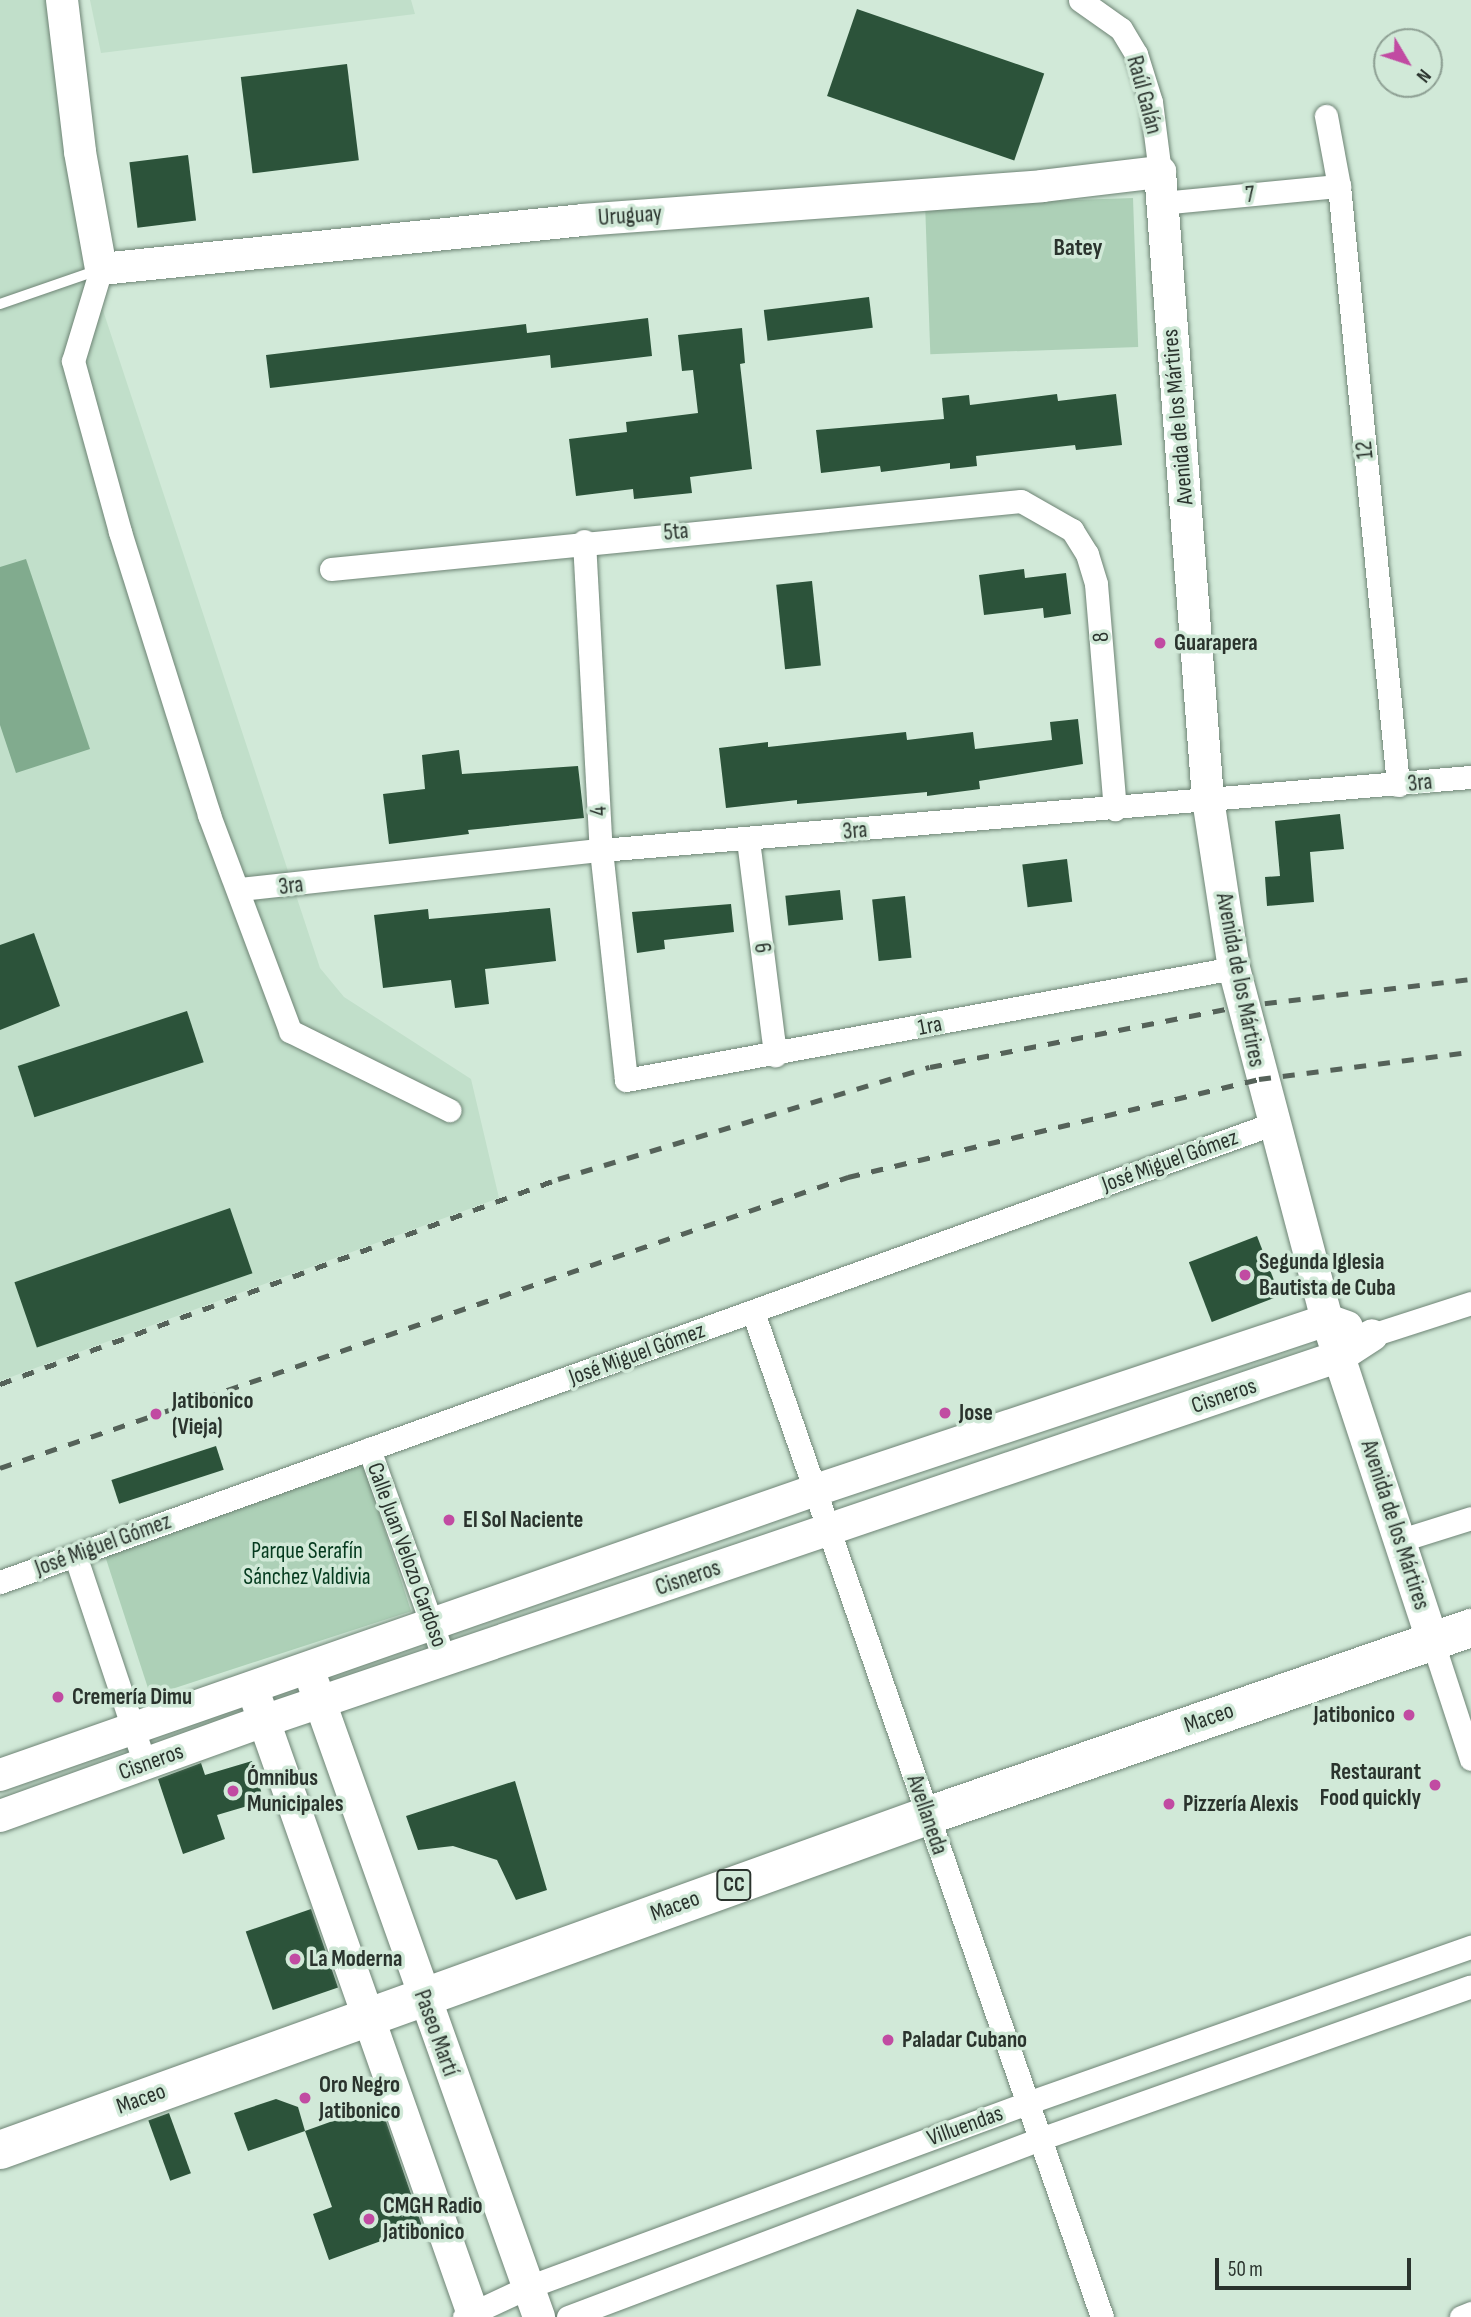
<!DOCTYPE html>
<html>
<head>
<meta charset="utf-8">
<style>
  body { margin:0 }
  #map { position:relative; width:1471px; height:2317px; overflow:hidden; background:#d1e9d8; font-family:"Sofia Sans Condensed",sans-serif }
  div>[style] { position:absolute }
  .built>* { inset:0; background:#c1dfca }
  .green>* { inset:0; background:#add0b7; transform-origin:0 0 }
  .water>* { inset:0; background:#81ab8e }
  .building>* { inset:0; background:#2c533a; transform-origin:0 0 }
  .roads { filter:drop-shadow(0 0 2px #6e8475) drop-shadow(0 0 2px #6e8475) }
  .lane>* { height:10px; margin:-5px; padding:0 5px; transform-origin:5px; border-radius:5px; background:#fff }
  .street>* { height:23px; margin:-11.5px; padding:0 11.5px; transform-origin:11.5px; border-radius:11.5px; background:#fff }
  .secondary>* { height:32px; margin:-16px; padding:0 16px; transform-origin:16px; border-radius:16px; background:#fff }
  .highway>* { height:38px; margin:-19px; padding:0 19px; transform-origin:19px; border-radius:19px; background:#fff }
  .rail>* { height:5px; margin-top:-2.5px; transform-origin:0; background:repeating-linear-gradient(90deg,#556259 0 12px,transparent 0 24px) }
  .dots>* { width:19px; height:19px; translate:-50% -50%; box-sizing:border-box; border:4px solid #d1e9d8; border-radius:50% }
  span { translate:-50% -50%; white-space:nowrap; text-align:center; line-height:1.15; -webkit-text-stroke:7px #d1e9d8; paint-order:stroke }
  .shield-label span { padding:2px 5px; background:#d1e9d8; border:2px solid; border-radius:5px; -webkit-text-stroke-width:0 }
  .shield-label { font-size:21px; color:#2a332d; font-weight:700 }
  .street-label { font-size:23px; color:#2a332d }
  .poi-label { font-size:23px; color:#2a332d; font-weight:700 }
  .left { translate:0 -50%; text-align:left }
  .right { translate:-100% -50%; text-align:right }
  .park-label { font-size:23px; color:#043a1e }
  .neighbourhood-label { font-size:24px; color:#2a332d; font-weight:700 }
  .north { position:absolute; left:1373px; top:28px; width:70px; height:70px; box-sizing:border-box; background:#d1e9d8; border:2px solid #8ea094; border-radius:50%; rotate:129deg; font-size:19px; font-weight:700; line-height:28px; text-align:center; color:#2a332d }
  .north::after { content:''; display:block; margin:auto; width:24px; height:32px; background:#c14ba2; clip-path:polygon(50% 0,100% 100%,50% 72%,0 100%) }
  .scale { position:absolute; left:1215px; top:2258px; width:196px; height:32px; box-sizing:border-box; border:4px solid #2a332d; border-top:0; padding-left:9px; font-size:21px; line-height:24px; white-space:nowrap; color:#2a332d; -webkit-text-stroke:5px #d1e9d8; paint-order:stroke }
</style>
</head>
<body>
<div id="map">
  <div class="built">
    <i style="clip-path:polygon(0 0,54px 0,91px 274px,320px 968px,344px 997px,471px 1079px,499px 1198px,0 1381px)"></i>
    <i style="clip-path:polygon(90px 0,411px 0,415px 14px,101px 53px)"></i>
  </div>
  <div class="green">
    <i style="left:1133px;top:198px;width:149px;height:208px;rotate:88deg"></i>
    <i style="left:362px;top:1460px;width:159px;height:274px;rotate:72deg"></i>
  </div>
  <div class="water">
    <i style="clip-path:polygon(26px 559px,90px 749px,16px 773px,0 725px,0 567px)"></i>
  </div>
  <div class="building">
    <i style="left:857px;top:9px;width:198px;height:92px;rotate:19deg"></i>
    <i style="left:347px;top:64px;width:97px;height:107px;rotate:83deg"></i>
    <i style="left:188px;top:155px;width:66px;height:59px;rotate:83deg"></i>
    <i style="left:869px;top:297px;width:31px;height:106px;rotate:83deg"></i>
    <i style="clip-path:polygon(648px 318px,652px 356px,551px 368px,550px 355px,270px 388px,266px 355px,526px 324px,527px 333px)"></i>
    <i style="clip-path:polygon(742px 328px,745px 363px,740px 364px,752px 469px,690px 477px,692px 493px,634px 499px,633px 489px,576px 496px,569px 439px,627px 432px,626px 422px,698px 413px,693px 370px,682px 371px,678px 335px)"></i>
    <i style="clip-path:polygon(1057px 394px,1058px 401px,1116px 394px,1122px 445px,1076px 450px,1075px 445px,976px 456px,977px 466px,950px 469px,950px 463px,881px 472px,880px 466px,821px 473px,816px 430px,944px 419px,942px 398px,969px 395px,970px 405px)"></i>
    <i style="clip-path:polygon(1024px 569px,1025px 578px,1066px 573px,1071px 614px,1044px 618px,1043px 608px,984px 615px,979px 575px)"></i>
    <i style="left:812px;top:581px;width:85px;height:36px;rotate:84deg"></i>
    <i style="clip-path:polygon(1078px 719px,1083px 764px,979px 781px,980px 789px,927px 796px,927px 792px,797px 804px,797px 800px,726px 808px,719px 748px,768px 742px,768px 747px,906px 732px,907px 740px,973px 732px,975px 749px,1052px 740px,1050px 722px)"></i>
    <i style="clip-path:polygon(459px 750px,462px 774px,578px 766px,584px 818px,468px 830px,469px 834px,389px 844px,383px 794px,425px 789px,422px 755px)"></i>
    <i style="clip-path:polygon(1340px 814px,1344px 849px,1310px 852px,1314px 902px,1267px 906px,1265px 877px,1280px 876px,1275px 821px)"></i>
    <i style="left:1067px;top:859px;width:43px;height:45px;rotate:83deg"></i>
    <i style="left:840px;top:890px;width:30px;height:55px;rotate:84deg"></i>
    <i style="left:905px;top:896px;width:62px;height:33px;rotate:84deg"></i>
    <i style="clip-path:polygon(731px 904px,734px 932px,664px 940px,665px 949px,637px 953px,632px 912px)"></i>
    <i style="clip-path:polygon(550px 908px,556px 961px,485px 969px,489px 1004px,455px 1008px,451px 980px,383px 988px,374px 915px,428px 909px,429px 919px)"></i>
    <i style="clip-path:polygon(34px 933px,60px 1006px,0 1030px,0 945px)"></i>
    <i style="left:187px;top:1011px;width:54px;height:178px;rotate:72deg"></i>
    <i style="left:230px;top:1208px;width:69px;height:228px;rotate:71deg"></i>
    <i style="left:1257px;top:1236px;width:64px;height:73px;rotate:69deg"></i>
    <i style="left:216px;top:1446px;width:25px;height:110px;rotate:72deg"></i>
    <i style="clip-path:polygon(252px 1761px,264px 1801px,217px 1815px,225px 1839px,183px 1854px,158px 1779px,201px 1763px,205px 1775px)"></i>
    <i style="clip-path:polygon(515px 1781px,547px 1890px,516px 1900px,497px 1860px,453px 1846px,418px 1850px,406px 1816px)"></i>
    <i style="left:311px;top:1909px;width:83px;height:69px;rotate:71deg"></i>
    <i style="clip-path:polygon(276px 2099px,298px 2107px,305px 2131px,248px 2151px,234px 2113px)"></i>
    <i style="clip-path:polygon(380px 2104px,422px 2226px,329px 2260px,313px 2214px,332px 2207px,305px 2131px)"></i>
    <i style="left:169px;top:2113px;width:64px;height:22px;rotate:70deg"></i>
  </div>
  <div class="roads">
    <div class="lane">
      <i style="left:0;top:304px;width:104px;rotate:-19.1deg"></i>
    </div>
    <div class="street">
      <i style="left:1080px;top:0;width:50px;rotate:35.3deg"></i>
      <i style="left:1121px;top:29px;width:29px;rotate:59deg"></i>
      <i style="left:1136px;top:54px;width:50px;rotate:72.6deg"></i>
      <i style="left:1151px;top:102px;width:71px;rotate:82.7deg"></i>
      <i style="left:1326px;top:116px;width:71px;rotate:79.5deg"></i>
      <i style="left:1339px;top:186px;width:602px;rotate:84.37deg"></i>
      <i style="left:1161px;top:203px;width:179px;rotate:-5.5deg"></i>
      <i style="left:101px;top:269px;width:96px;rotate:106.9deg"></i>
      <i style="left:73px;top:361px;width:177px;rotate:74.6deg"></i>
      <i style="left:120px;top:532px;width:297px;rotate:72.5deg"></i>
      <i style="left:209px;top:815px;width:231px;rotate:69.4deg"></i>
      <i style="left:290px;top:1031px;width:178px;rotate:26.4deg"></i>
      <i style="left:584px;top:541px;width:309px;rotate:86.9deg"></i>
      <i style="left:601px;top:850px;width:231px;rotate:83.8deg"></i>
      <i style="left:626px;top:1080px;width:618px;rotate:-10.44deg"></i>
      <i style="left:331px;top:569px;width:693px;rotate:-5.63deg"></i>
      <i style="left:1021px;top:501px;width:59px;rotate:29.6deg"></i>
      <i style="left:1072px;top:530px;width:28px;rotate:58deg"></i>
      <i style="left:1087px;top:554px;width:31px;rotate:73deg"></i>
      <i style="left:1096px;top:584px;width:226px;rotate:85.2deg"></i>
      <i style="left:748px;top:840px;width:217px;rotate:82.8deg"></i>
      <i style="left:240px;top:889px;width:363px;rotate:-6.2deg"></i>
      <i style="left:601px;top:850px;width:873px;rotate:-4.8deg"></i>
      <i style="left:753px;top:1312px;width:1064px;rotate:70.85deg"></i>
      <i style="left:1372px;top:1335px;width:104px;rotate:-17.9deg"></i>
      <i style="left:369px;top:1449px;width:225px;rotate:70.3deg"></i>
      <i style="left:1401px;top:1540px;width:73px;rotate:-17.4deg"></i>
      <i style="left:75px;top:1555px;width:220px;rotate:71.5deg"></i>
      <i style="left:0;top:1582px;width:1352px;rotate:-19.8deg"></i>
      <i style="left:1432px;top:1640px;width:125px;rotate:71.9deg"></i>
      <i style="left:464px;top:2317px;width:71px;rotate:-25.1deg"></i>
      <i style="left:528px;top:2287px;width:532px;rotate:-20.24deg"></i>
      <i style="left:1027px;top:2103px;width:471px;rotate:-19.4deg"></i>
      <i style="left:568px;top:2317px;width:504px;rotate:-20.66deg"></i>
      <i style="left:1040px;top:2139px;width:457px;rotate:-19.5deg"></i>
      <i style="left:1461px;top:2317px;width:11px;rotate:-22deg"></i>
    </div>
    <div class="secondary">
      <i style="left:62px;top:0;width:153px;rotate:83.2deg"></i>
      <i style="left:80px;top:152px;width:119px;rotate:79.8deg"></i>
      <i style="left:101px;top:269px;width:483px;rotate:-5.8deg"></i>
      <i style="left:582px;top:220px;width:461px;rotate:-4.2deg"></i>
      <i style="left:1042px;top:186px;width:119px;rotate:-6.8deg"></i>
      <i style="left:1160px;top:172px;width:629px;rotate:85.62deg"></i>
      <i style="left:1208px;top:799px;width:171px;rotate:81.3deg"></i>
      <i style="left:1234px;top:968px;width:364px;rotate:75.2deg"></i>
      <i style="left:1327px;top:1320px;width:337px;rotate:71.8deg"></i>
      <i style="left:314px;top:1685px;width:671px;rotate:70.4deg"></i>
      <i style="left:257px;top:1701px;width:653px;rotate:70.59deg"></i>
      <i style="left:0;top:1775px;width:861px;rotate:-19.26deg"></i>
      <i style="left:813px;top:1491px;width:542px;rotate:-18.4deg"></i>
      <i style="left:1327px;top:1320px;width:21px;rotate:19deg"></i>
      <i style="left:0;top:1816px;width:281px;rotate:-19.8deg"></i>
      <i style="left:264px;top:1721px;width:1136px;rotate:-18.74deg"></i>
      <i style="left:1340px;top:1356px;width:38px;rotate:-33deg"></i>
    </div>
    <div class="highway">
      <i style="left:0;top:2150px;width:985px;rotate:-19.81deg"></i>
      <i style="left:927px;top:1816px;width:576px;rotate:-19.06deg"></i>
    </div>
  </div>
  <div class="rail">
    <i style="left:0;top:1384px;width:594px;rotate:-20.17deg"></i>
    <i style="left:558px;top:1179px;width:388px;rotate:-16.8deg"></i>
    <i style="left:930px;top:1067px;width:317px;rotate:-11.1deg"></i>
    <i style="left:1241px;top:1006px;width:232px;rotate:-6.7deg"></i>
    <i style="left:0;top:1468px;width:897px;rotate:-18.94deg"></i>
    <i style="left:848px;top:1177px;width:423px;rotate:-13.4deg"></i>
    <i style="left:1259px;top:1079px;width:214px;rotate:-7.3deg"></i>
  </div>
  <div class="dots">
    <i style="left:1160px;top:643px;background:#c14ba2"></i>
    <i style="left:1245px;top:1275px;background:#c14ba2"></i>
    <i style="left:945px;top:1413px;background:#c14ba2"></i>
    <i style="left:156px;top:1414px;background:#c14ba2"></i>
    <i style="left:449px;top:1520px;background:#c14ba2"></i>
    <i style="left:58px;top:1697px;background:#c14ba2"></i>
    <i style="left:1409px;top:1715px;background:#c14ba2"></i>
    <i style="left:1435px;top:1785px;background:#c14ba2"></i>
    <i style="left:233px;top:1791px;background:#c14ba2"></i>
    <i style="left:1169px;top:1804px;background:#c14ba2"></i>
    <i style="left:295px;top:1959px;background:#c14ba2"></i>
    <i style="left:888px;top:2040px;background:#c14ba2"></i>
    <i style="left:305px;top:2098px;background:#c14ba2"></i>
    <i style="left:369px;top:2219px;background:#c14ba2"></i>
  </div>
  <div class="shield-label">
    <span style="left:734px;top:1885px">CC</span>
  </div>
  <div class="street-label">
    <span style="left:1144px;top:95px;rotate:75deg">Raúl Galán</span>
    <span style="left:1250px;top:195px;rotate:-5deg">7</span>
    <span style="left:630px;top:216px;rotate:-4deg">Uruguay</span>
    <span style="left:1178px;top:417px;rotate:-95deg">Avenida de los Mártires</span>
    <span style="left:1365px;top:450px;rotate:-96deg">12</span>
    <span style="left:676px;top:532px;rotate:-5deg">5ta</span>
    <span style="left:1101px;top:637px;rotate:-95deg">8</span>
    <span style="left:1420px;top:783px;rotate:-6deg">3ra</span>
    <span style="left:599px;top:811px;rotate:-93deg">4</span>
    <span style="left:855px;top:831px;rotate:-5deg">3ra</span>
    <span style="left:291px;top:886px;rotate:-7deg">3ra</span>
    <span style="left:762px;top:948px;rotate:83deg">6</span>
    <span style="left:1240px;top:980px;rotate:79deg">Avenida de los Mártires</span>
    <span style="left:930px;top:1026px;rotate:-11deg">1ra</span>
    <span style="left:1170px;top:1161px;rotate:-20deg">José Miguel Gómez</span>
    <span style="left:637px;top:1354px;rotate:-20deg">José Miguel Gómez</span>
    <span style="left:1224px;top:1396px;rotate:-19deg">Cisneros</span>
    <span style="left:1395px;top:1525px;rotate:72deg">Avenida de los Mártires</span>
    <span style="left:103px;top:1545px;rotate:-20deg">José Miguel Gómez</span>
    <span style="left:407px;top:1555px;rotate:70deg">Calle Juan Velozo Cardoso</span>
    <span style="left:688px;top:1578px;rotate:-19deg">Cisneros</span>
    <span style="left:1209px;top:1718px;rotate:-19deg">Maceo</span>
    <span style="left:151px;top:1762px;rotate:-20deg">Cisneros</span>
    <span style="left:927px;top:1815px;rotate:71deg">Avellaneda</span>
    <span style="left:675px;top:1906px;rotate:-20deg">Maceo</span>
    <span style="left:436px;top:2033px;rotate:70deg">Paseo Martí</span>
    <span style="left:141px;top:2099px;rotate:-20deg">Maceo</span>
    <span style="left:965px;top:2126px;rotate:-20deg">Villuendas</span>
  </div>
  <div class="poi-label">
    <span class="left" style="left:1174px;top:643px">Guarapera</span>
    <span class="left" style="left:1259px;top:1275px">Segunda Iglesia<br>Bautista de Cuba</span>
    <span class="left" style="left:172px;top:1414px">Jatibonico<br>(Vieja)</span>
    <span class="left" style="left:959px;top:1413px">Jose</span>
    <span class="left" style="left:463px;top:1520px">El Sol Naciente</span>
    <span class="left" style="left:72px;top:1697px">Cremería Dimu</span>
    <span class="right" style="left:1395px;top:1715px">Jatibonico</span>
    <span class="right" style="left:1421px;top:1785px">Restaurant<br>Food quickly</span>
    <span class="left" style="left:247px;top:1791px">Ómnibus<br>Municipales</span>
    <span class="left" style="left:1183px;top:1804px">Pizzería Alexis</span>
    <span class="left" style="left:309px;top:1959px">La Moderna</span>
    <span class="left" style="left:902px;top:2040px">Paladar Cubano</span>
    <span class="left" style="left:319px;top:2098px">Oro Negro<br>Jatibonico</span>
    <span class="left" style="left:383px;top:2219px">CMGH Radio<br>Jatibonico</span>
  </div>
  <div class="park-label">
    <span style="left:307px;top:1564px">Parque Serafín<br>Sánchez Valdivia</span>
  </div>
  <div class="neighbourhood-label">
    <span style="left:1078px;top:248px">Batey</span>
  </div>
  <div class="north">N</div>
  <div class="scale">50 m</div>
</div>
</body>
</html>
